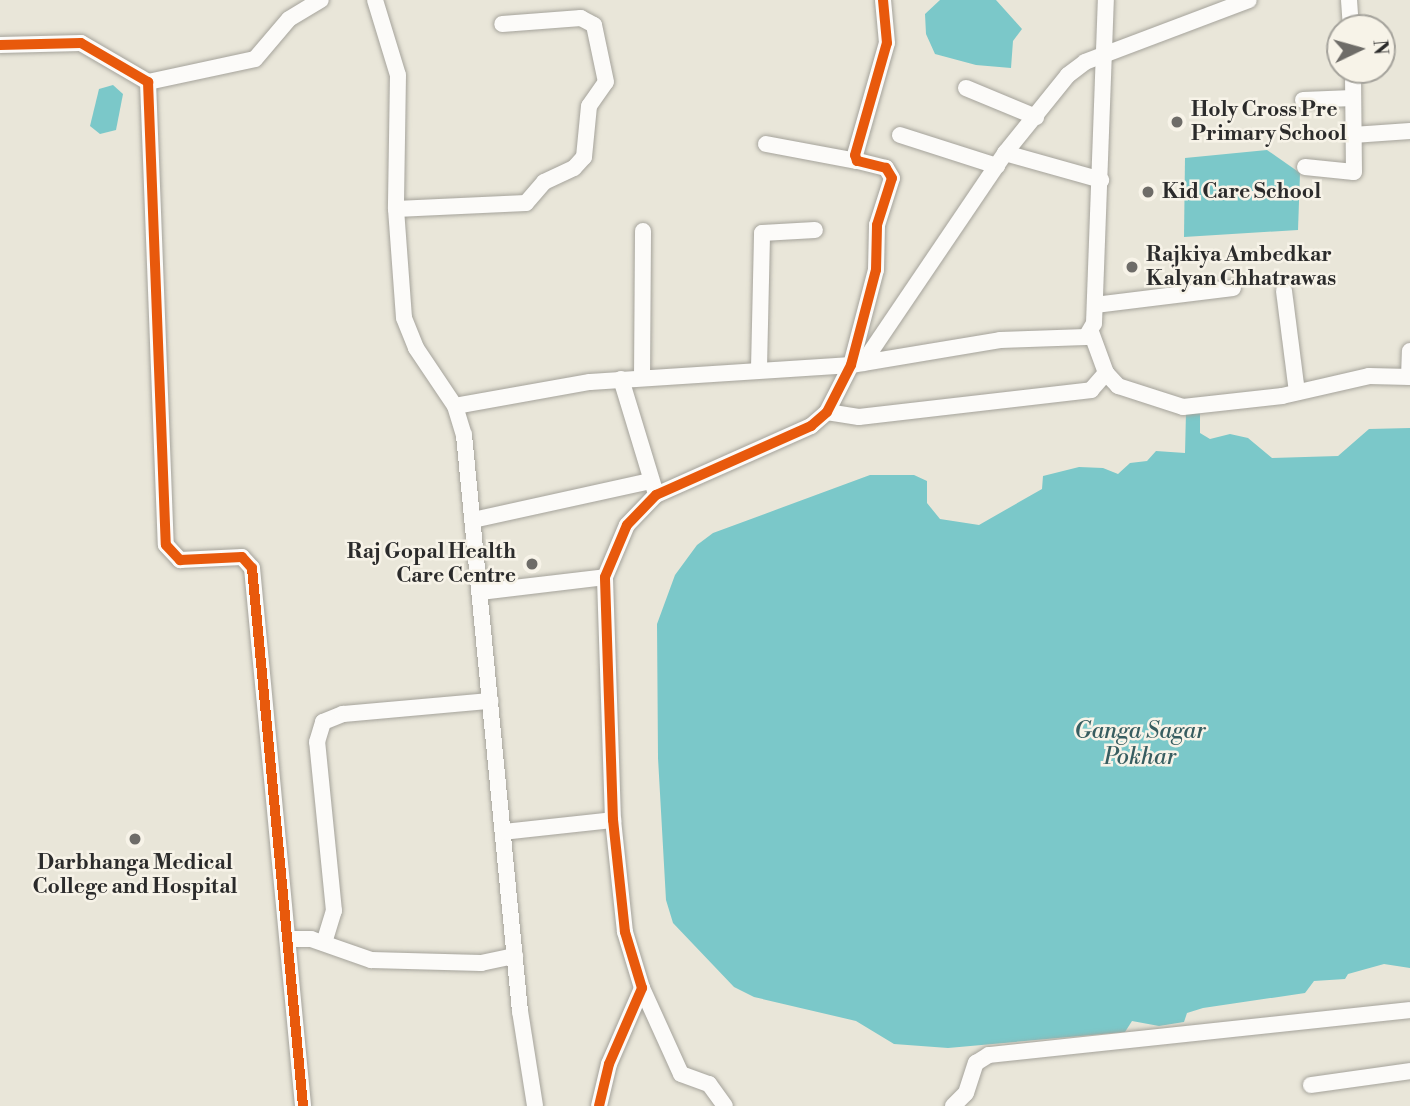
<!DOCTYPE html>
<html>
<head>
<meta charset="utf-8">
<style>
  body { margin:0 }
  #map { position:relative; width:1410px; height:1106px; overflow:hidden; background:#e9e6d9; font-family:"Libre Bodoni",serif }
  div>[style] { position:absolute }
  .water>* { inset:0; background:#7bc8c9 }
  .roads { filter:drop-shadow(0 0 2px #a5a39b) drop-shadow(0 0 2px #a5a39b) }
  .minor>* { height:16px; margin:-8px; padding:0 8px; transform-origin:8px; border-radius:8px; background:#fcfbf9 }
  .cycleway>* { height:10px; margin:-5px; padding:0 5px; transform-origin:5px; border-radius:5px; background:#e8590c }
  .dots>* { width:19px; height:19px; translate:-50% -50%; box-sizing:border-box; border:4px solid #f7f3e8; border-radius:50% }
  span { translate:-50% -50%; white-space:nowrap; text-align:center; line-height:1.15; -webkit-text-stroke:5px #f7f3e8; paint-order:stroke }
  .poi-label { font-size:21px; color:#2b2b2b; font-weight:700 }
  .left { translate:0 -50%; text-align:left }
  .right { translate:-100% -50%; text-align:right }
  .water-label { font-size:23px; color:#375d60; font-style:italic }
  .north { position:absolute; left:1326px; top:14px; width:70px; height:70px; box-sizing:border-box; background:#f7f3e8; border:2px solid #a5a39c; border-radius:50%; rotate:85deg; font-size:19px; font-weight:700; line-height:28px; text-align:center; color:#2b2b2b }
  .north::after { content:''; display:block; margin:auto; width:24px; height:32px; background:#6e6c68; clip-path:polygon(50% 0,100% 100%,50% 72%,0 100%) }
</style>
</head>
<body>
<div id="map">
  <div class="water">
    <i style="clip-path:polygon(940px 0,996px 0,1022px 29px,1013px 41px,1011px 68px,976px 65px,935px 54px,926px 34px,925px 14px)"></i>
    <i style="clip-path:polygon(113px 85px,123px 94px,116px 130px,100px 134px,90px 126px,99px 89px)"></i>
    <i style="clip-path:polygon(1267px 150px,1300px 173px,1298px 230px,1184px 237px,1185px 158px)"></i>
    <i style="clip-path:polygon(1200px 411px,1200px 433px,1210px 439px,1230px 434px,1248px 438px,1272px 458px,1338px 456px,1369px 429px,1410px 428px,1410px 968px,1384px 964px,1348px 974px,1345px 979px,1314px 981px,1305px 993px,1203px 1008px,1187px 1013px,1184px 1022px,1159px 1026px,1132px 1021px,1125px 1032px,948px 1048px,894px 1044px,856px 1021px,754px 997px,734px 987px,673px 923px,666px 900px,658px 758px,657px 624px,675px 575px,697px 545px,713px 533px,870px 475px,914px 475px,927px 481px,927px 503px,940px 519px,979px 525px,1042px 489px,1043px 476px,1079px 467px,1103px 468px,1118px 474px,1130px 463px,1147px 461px,1156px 451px,1185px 453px,1186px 412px)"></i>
  </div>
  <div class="roads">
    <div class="minor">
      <i style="left:375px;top:0;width:78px;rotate:73deg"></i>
      <i style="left:398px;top:75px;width:134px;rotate:90.9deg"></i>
      <i style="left:396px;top:209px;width:109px;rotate:85.8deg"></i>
      <i style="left:404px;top:318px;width:32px;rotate:68deg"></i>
      <i style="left:416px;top:348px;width:70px;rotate:56.1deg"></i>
      <i style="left:455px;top:406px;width:30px;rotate:73deg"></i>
      <i style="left:464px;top:435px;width:579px;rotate:84.45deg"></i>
      <i style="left:520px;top:1011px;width:96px;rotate:81deg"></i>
      <i style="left:1349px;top:0;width:28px;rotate:86deg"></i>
      <i style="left:0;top:45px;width:81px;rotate:-1.4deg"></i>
      <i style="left:81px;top:43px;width:78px;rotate:30.2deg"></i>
      <i style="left:148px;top:82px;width:463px;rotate:87.8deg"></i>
      <i style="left:166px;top:545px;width:21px;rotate:47deg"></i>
      <i style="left:180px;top:560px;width:62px;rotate:-2.8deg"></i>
      <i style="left:242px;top:557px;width:15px;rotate:48deg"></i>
      <i style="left:252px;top:568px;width:540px;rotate:84.58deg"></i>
      <i style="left:148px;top:82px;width:109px;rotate:-12.1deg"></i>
      <i style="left:255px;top:59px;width:52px;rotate:-49.6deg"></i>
      <i style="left:289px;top:19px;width:37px;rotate:-31deg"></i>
      <i style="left:966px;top:88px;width:76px;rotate:22.5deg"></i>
      <i style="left:1303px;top:100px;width:50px;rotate:-2.3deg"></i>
      <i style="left:900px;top:135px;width:102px;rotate:17.7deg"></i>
      <i style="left:1353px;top:135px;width:57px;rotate:-4deg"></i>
      <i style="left:766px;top:144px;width:93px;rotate:10.6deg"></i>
      <i style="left:1005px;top:153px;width:100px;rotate:15.7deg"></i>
      <i style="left:1305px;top:167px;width:49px;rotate:5.8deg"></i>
      <i style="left:1354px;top:172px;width:102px;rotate:-90.6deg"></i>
      <i style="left:396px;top:209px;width:130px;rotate:-2.6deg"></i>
      <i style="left:526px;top:203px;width:28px;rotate:-49deg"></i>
      <i style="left:544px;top:182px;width:33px;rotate:-25deg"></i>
      <i style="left:574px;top:168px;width:15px;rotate:-48deg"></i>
      <i style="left:584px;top:157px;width:51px;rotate:-84.4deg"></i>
      <i style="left:589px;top:106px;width:29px;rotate:-55deg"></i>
      <i style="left:606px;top:82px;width:58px;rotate:-101.9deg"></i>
      <i style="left:594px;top:25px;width:15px;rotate:-152deg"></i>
      <i style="left:581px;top:18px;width:79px;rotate:175.7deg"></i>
      <i style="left:1284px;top:291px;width:102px;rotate:82.7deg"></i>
      <i style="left:1095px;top:305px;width:139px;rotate:-7deg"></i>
      <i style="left:1091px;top:332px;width:44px;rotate:69.9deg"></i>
      <i style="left:1106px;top:373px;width:18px;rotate:47deg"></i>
      <i style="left:1118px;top:386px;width:68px;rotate:17.9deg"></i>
      <i style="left:1183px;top:407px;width:100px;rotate:-6.3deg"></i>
      <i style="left:1282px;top:396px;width:89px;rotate:-12.9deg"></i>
      <i style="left:1369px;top:376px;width:41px;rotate:1.4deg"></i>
      <i style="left:863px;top:363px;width:254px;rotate:-55.9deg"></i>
      <i style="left:1005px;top:153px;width:100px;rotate:-51.1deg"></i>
      <i style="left:1068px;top:75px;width:21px;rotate:-37deg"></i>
      <i style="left:1085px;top:62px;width:175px;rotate:-20.7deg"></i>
      <i style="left:759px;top:368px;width:135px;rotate:-88.7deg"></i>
      <i style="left:762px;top:233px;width:53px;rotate:-3.2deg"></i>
      <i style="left:1409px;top:377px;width:26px;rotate:-88deg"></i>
      <i style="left:642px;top:378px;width:147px;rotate:-89.6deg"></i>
      <i style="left:621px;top:379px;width:117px;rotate:73.1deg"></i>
      <i style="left:455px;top:406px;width:137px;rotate:-10.1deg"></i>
      <i style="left:590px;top:382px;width:262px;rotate:-3.7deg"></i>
      <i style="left:851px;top:365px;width:151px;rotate:-9.5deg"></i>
      <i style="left:1000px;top:340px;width:86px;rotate:-2deg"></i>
      <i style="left:1086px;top:337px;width:16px;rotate:-60deg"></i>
      <i style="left:1094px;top:323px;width:323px;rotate:-87.9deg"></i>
      <i style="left:827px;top:412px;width:32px;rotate:9deg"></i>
      <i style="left:859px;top:417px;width:234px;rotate:-6.6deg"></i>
      <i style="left:1091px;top:390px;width:23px;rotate:-49deg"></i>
      <i style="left:473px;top:520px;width:181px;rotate:-12.4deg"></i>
      <i style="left:480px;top:592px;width:126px;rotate:-6.8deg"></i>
      <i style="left:503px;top:832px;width:111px;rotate:-6.2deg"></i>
      <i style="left:288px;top:939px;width:23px"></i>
      <i style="left:311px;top:939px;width:64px;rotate:19.3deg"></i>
      <i style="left:371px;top:960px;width:110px;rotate:1.6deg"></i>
      <i style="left:481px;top:963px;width:35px;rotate:-12deg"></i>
      <i style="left:324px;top:943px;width:34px;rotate:-73deg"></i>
      <i style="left:334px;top:911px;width:170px;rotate:-95.7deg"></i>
      <i style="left:317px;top:742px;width:21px;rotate:-73deg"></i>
      <i style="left:323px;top:722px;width:22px;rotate:-22deg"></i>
      <i style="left:343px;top:714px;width:148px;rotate:-5.1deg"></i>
      <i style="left:642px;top:988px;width:94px;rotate:65.6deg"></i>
      <i style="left:681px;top:1074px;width:30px;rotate:20deg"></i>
      <i style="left:709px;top:1084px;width:27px;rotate:54deg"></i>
      <i style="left:1311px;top:1085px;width:100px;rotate:-8deg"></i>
      <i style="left:599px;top:1106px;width:43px;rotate:-76.6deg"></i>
      <i style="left:609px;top:1064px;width:83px;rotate:-66.5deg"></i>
      <i style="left:642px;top:988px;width:59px;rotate:-106.9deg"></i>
      <i style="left:625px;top:932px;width:113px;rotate:-96.1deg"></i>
      <i style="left:613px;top:820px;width:243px;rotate:-91.9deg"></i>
      <i style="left:605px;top:577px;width:56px;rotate:-67.1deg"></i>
      <i style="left:627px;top:525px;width:42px;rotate:-46deg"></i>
      <i style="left:656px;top:495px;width:170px;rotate:-24deg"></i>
      <i style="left:811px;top:426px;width:21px;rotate:-41deg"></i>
      <i style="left:827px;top:412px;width:53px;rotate:-62.9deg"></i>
      <i style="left:851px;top:365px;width:98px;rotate:-75.3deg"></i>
      <i style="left:876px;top:270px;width:45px;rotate:-88.7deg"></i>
      <i style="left:877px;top:225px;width:49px;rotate:-72.3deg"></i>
      <i style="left:892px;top:178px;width:12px;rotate:-121deg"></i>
      <i style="left:886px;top:168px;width:30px;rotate:-166deg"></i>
      <i style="left:857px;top:161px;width:6px;rotate:-108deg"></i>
      <i style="left:855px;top:155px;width:116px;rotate:-74.1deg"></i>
      <i style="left:887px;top:43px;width:43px;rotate:-95.3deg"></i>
      <i style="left:953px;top:1106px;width:18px;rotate:-45deg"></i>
      <i style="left:966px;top:1093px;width:32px;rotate:-72deg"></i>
      <i style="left:976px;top:1063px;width:15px;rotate:-32deg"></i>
      <i style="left:989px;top:1055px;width:423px;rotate:-6.1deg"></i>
    </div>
  </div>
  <div class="cycleway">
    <i style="left:0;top:45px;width:81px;rotate:-1.4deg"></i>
    <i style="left:81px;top:43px;width:78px;rotate:30.2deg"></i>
    <i style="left:148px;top:82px;width:463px;rotate:87.8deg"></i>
    <i style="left:166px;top:545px;width:21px;rotate:47deg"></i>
    <i style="left:180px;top:560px;width:62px;rotate:-2.8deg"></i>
    <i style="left:242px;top:557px;width:15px;rotate:48deg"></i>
    <i style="left:252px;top:568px;width:540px;rotate:84.58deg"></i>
    <i style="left:599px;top:1106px;width:43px;rotate:-76.6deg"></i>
    <i style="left:609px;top:1064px;width:83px;rotate:-66.5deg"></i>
    <i style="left:642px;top:988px;width:59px;rotate:-106.9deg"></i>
    <i style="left:625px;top:932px;width:113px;rotate:-96.1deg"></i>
    <i style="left:613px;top:820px;width:243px;rotate:-91.9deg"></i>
    <i style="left:605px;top:577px;width:56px;rotate:-67.1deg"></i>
    <i style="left:627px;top:525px;width:42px;rotate:-46deg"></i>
    <i style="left:656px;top:495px;width:170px;rotate:-24deg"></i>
    <i style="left:811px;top:426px;width:21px;rotate:-41deg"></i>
    <i style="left:827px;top:412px;width:53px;rotate:-62.9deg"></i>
    <i style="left:851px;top:365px;width:98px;rotate:-75.3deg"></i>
    <i style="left:876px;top:270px;width:45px;rotate:-88.7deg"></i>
    <i style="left:877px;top:225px;width:49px;rotate:-72.3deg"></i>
    <i style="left:892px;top:178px;width:12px;rotate:-121deg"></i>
    <i style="left:886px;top:168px;width:30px;rotate:-166deg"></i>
    <i style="left:857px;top:161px;width:6px;rotate:-108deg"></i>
    <i style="left:855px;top:155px;width:116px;rotate:-74.1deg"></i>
    <i style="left:887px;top:43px;width:43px;rotate:-95.3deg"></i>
  </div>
  <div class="dots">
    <i style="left:1177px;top:122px;background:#6e6c68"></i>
    <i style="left:1148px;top:192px;background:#6e6c68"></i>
    <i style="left:1132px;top:267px;background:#6e6c68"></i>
    <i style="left:532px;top:564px;background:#6e6c68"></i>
    <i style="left:135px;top:839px;background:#6e6c68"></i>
  </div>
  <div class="poi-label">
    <span class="left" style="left:1191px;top:122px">Holy Cross Pre<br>Primary School</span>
    <span class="left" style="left:1162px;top:192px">Kid Care School</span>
    <span class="left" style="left:1146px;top:267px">Rajkiya Ambedkar<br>Kalyan Chhatrawas</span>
    <span class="right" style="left:516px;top:564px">Raj Gopal Health<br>Care Centre</span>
    <span style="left:135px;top:875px">Darbhanga Medical<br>College and Hospital</span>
  </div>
  <div class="water-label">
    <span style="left:1140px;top:744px">Ganga Sagar<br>Pokhar</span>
  </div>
  <div class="north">N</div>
</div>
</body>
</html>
